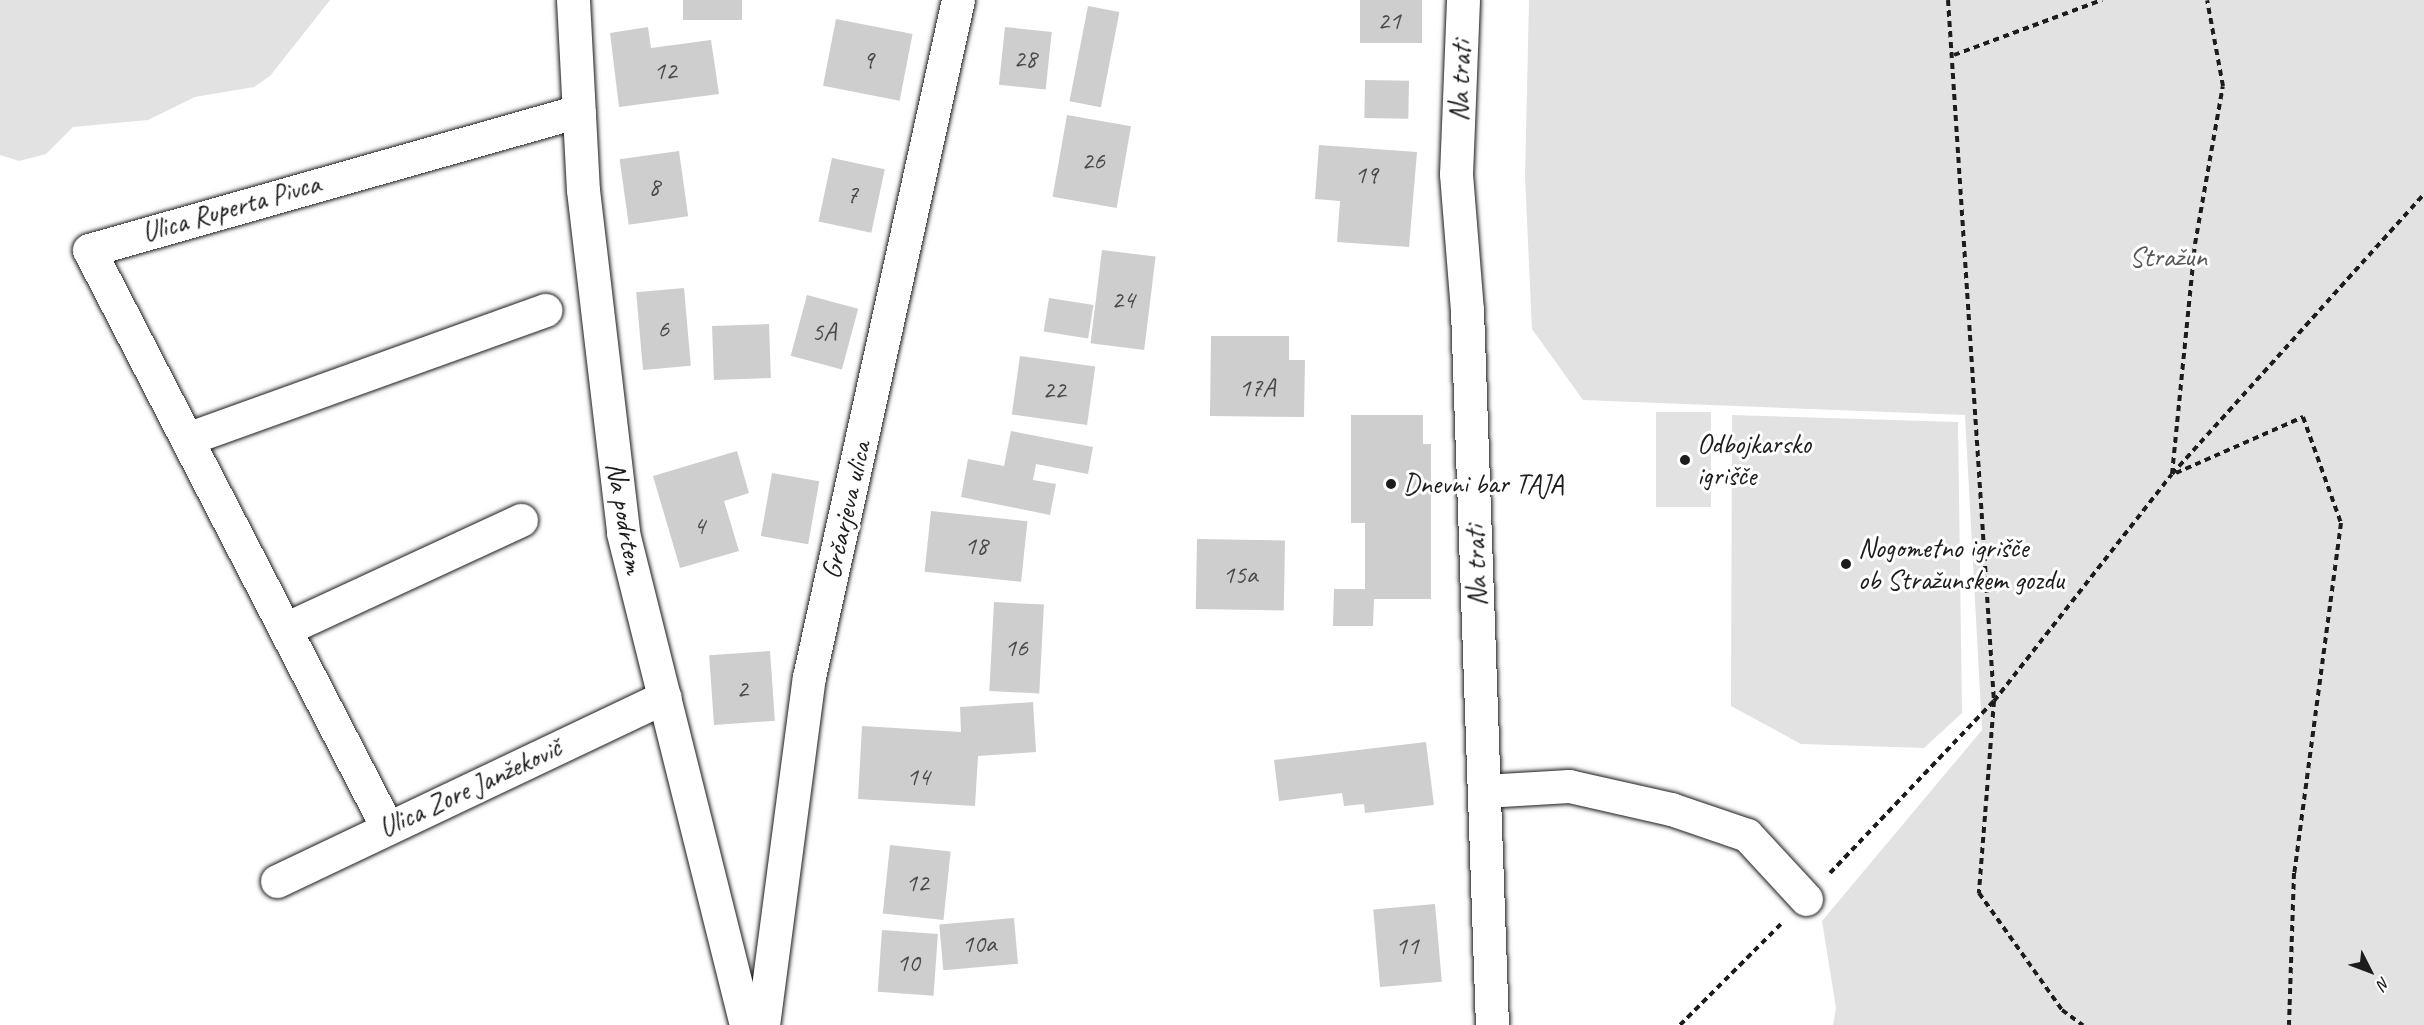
<!DOCTYPE html>
<html>
<head>
<meta charset="utf-8">
<style>
  body { margin:0 }
  #map { position:relative; width:2424px; height:1025px; overflow:hidden; background:#fff; font-family:Caveat,sans-serif }
  div>[style] { position:absolute }
  .green>* { inset:0; background:#e2e2e2; transform-origin:0 0 }
  .building>* { inset:0; background:#cecece; transform-origin:0 0 }
  .path>* { height:4px; margin-top:-2px; transform-origin:0; background:repeating-linear-gradient(90deg,#1c1c1c 0 6px,transparent 0 10.5px) }
  .roads { filter:drop-shadow(0 0 2px #1c1c1c) drop-shadow(0 0 2px #1c1c1c) }
  .street>* { height:33px; margin:-16.5px; padding:0 16.5px; transform-origin:16.5px; border-radius:16.5px; background:#fff }
  .dots>* { width:16px; height:16px; translate:-50% -50%; box-sizing:border-box; border:3px solid #fff; border-radius:50% }
  span { translate:-50% -50%; white-space:nowrap; text-align:center; line-height:1.15; -webkit-text-stroke:6px #fff; paint-order:stroke }
  .number-label { font-size:26px; color:#484848 }
  .number-label span { -webkit-text-stroke-width:0 }
  .street-label { font-size:28px; color:#1c1c1c }
  .park-label { font-size:28px; color:#575757 }
  .poi-label { font-size:28px; color:#1c1c1c }
  .left { translate:0 -50%; text-align:left }
  .north { position:absolute; left:2340px; top:941px; width:60px; height:60px; -webkit-text-stroke:4px #fff; paint-order:stroke; rotate:132deg; font-size:16px; font-weight:700; line-height:24px; text-align:center; color:#1c1c1c }
  .north::after { content:''; display:block; margin:auto; width:21px; height:27px; background:#1c1c1c; clip-path:polygon(50% 0,100% 100%,50% 72%,0 100%) }
</style>
</head>
<body>
<div id="map">
  <div class="green">
    <i style="clip-path:polygon(0 0,330px 0,270px 76px,254px 87px,195px 97px,148px 120px,73px 127px,46px 154px,19px 161px,0 155px)"></i>
    <i style="clip-path:polygon(1529px 0,2424px 0,2424px 1025px,1833px 1025px,1836px 1008px,1822px 921px,1982px 730px,1965px 415px,1583px 400px,1532px 329px,1525px 177px)"></i>
    <i style="left:1656px;top:412px;width:55px;height:95px"></i>
    <i style="clip-path:polygon(1732px 415px,1958px 422px,1962px 713px,1924px 748px,1801px 744px,1731px 706px)"></i>
  </div>
  <div class="building">
    <i style="left:683px;top:0;width:59px;height:20px"></i>
    <i style="left:1360px;top:0;width:62px;height:43px"></i>
    <i style="left:1088px;top:6px;width:32px;height:97px;rotate:11deg"></i>
    <i style="left:836px;top:19px;width:78px;height:68px;rotate:11deg"></i>
    <i style="clip-path:polygon(648px 27px,651px 48px,711px 40px,719px 94px,619px 107px,610px 33px)"></i>
    <i style="left:1005px;top:27px;width:47px;height:58px;rotate:6deg"></i>
    <i style="left:1365px;top:80px;width:44px;height:38px;rotate:1deg"></i>
    <i style="left:1067px;top:115px;width:65px;height:83px;rotate:10deg"></i>
    <i style="clip-path:polygon(1319px 145px,1417px 152px,1409px 247px,1337px 242px,1340px 201px,1315px 199px)"></i>
    <i style="left:679px;top:151px;width:66px;height:60px;rotate:82deg"></i>
    <i style="left:832px;top:158px;width:54px;height:65px;rotate:12deg"></i>
    <i style="left:1102px;top:250px;width:54px;height:94px;rotate:7deg"></i>
    <i style="left:684px;top:288px;width:78px;height:48px;rotate:85deg"></i>
    <i style="left:807px;top:295px;width:53px;height:63px;rotate:15deg"></i>
    <i style="left:1049px;top:298px;width:45px;height:34px;rotate:9deg"></i>
    <i style="left:769px;top:324px;width:54px;height:57px;rotate:88deg"></i>
    <i style="clip-path:polygon(1211px 336px,1289px 336px,1289px 360px,1305px 360px,1304px 417px,1210px 416px)"></i>
    <i style="left:1020px;top:356px;width:76px;height:59px;rotate:8deg"></i>
    <i style="clip-path:polygon(1351px 415px,1423px 415px,1423px 444px,1431px 444px,1431px 599px,1374px 599px,1373px 626px,1333px 626px,1334px 589px,1365px 589px,1365px 523px,1351px 523px)"></i>
    <i style="clip-path:polygon(1011px 431px,1093px 447px,1088px 474px,1036px 464px,1033px 480px,1056px 484px,1050px 515px,961px 497px,968px 459px,1004px 466px)"></i>
    <i style="clip-path:polygon(737px 451px,749px 493px,724px 501px,739px 551px,680px 568px,653px 476px)"></i>
    <i style="left:772px;top:473px;width:48px;height:64px;rotate:10deg"></i>
    <i style="left:931px;top:511px;width:97px;height:61px;rotate:6deg"></i>
    <i style="left:1197px;top:539px;width:88px;height:70px;rotate:1deg"></i>
    <i style="left:994px;top:602px;width:50px;height:89px;rotate:3deg"></i>
    <i style="left:770px;top:651px;width:70px;height:61px;rotate:86deg"></i>
    <i style="clip-path:polygon(1033px 702px,1036px 752px,978px 756px,975px 806px,858px 799px,862px 726px,961px 732px,960px 707px)"></i>
    <i style="clip-path:polygon(1426px 742px,1434px 805px,1365px 813px,1364px 804px,1344px 806px,1342px 793px,1279px 801px,1274px 760px)"></i>
    <i style="left:890px;top:845px;width:61px;height:69px;rotate:6deg"></i>
    <i style="left:1435px;top:904px;width:78px;height:62px;rotate:85deg"></i>
    <i style="left:1014px;top:918px;width:46px;height:75px;rotate:85deg"></i>
    <i style="left:882px;top:930px;width:56px;height:62px;rotate:4deg"></i>
  </div>
  <div class="path">
    <i style="left:1948px;top:0;width:703px;rotate:86.25deg"></i>
    <i style="left:1994px;top:701px;width:193px;rotate:94.5deg"></i>
    <i style="left:1979px;top:893px;width:143px;rotate:54.6deg"></i>
    <i style="left:2062px;top:1010px;width:26px;rotate:36deg"></i>
    <i style="left:1954px;top:55px;width:158px;rotate:-20.4deg"></i>
    <i style="left:2176px;top:473px;width:139px;rotate:-23.8deg"></i>
    <i style="left:2303px;top:417px;width:113px;rotate:70.3deg"></i>
    <i style="left:2341px;top:523px;width:353px;rotate:97.6deg"></i>
    <i style="left:2294px;top:873px;width:152px;rotate:91.9deg"></i>
    <i style="left:2172px;top:474px;width:231px;rotate:-84.3deg"></i>
    <i style="left:2195px;top:244px;width:160px;rotate:-80deg"></i>
    <i style="left:2223px;top:86px;width:87px;rotate:-100.5deg"></i>
    <i style="left:1830px;top:873px;width:238px;rotate:-46.4deg"></i>
    <i style="left:1994px;top:701px;width:288px;rotate:-51.9deg"></i>
    <i style="left:2172px;top:474px;width:377px;rotate:-48deg"></i>
    <i style="left:1680px;top:1025px;width:143px;rotate:-45deg"></i>
  </div>
  <div class="roads">
    <div class="street">
      <i style="left:573px;top:0;width:190px;rotate:87deg"></i>
      <i style="left:583px;top:190px;width:345px;rotate:83.3deg"></i>
      <i style="left:623px;top:533px;width:507px;rotate:75.96deg"></i>
      <i style="left:1463px;top:0;width:174px;rotate:92.3deg"></i>
      <i style="left:1456px;top:174px;width:136px;rotate:85.4deg"></i>
      <i style="left:1467px;top:310px;width:715px;rotate:88deg"></i>
      <i style="left:187px;top:439px;width:381px;rotate:-19.8deg"></i>
      <i style="left:285px;top:629px;width:260px;rotate:-24.8deg"></i>
      <i style="left:1484px;top:791px;width:85px;rotate:-3.4deg"></i>
      <i style="left:1569px;top:786px;width:105px;rotate:12.7deg"></i>
      <i style="left:1671px;top:809px;width:80px;rotate:18.9deg"></i>
      <i style="left:1747px;top:835px;width:87px;rotate:47.3deg"></i>
      <i style="left:387px;top:827px;width:649px;rotate:-117.31deg"></i>
      <i style="left:89px;top:250px;width:509px;rotate:-15.84deg"></i>
      <i style="left:277px;top:881px;width:429px;rotate:-25.4deg"></i>
      <i style="left:763px;top:1025px;width:351px;rotate:-82.5deg"></i>
      <i style="left:809px;top:677px;width:693px;rotate:-77.59deg"></i>
    </div>
  </div>
  <div class="dots">
    <i style="left:1685px;top:460px;background:#1c1c1c"></i>
    <i style="left:1391px;top:484px;background:#1c1c1c"></i>
    <i style="left:1846px;top:564px;background:#1c1c1c"></i>
  </div>
  <div class="number-label">
    <span style="left:1389px;top:21px">21</span>
    <span style="left:1025px;top:59px">28</span>
    <span style="left:868px;top:60px">9</span>
    <span style="left:665px;top:71px">12</span>
    <span style="left:1093px;top:161px">26</span>
    <span style="left:1366px;top:175px">19</span>
    <span style="left:654px;top:187px">8</span>
    <span style="left:852px;top:195px">7</span>
    <span style="left:1123px;top:300px">24</span>
    <span style="left:663px;top:329px">6</span>
    <span style="left:824px;top:332px">5A</span>
    <span style="left:1257px;top:388px">17A</span>
    <span style="left:1054px;top:390px">22</span>
    <span style="left:699px;top:526px">4</span>
    <span style="left:976px;top:546px">18</span>
    <span style="left:1240px;top:575px">15a</span>
    <span style="left:1016px;top:648px">16</span>
    <span style="left:742px;top:689px">2</span>
    <span style="left:918px;top:777px">14</span>
    <span style="left:917px;top:883px">12</span>
    <span style="left:979px;top:944px">10a</span>
    <span style="left:1407px;top:946px">11</span>
    <span style="left:908px;top:963px">10</span>
  </div>
  <div class="street-label">
    <span style="left:1460px;top:81px;rotate:-88deg">Na trati</span>
    <span style="left:231px;top:208px;rotate:-16deg">Ulica Ruperta Pivca</span>
    <span style="left:846px;top:510px;rotate:-77deg">Grčarjeva ulica</span>
    <span style="left:625px;top:518px;rotate:80deg">Na podrtem</span>
    <span style="left:1476px;top:566px;rotate:-92deg">Na trati</span>
    <span style="left:470px;top:788px;rotate:-25deg">Ulica Zore Janžekovič</span>
  </div>
  <div class="park-label">
    <span style="left:2168px;top:257px">Stražun</span>
  </div>
  <div class="poi-label">
    <span class="left" style="left:1697px;top:460px">Odbojkarsko<br>igrišče</span>
    <span class="left" style="left:1403px;top:484px">Dnevni bar TAJA</span>
    <span class="left" style="left:1858px;top:564px">Nogometno igrišče<br>ob Stražunskem gozdu</span>
  </div>
  <div class="north">N</div>
</div>
</body>
</html>
